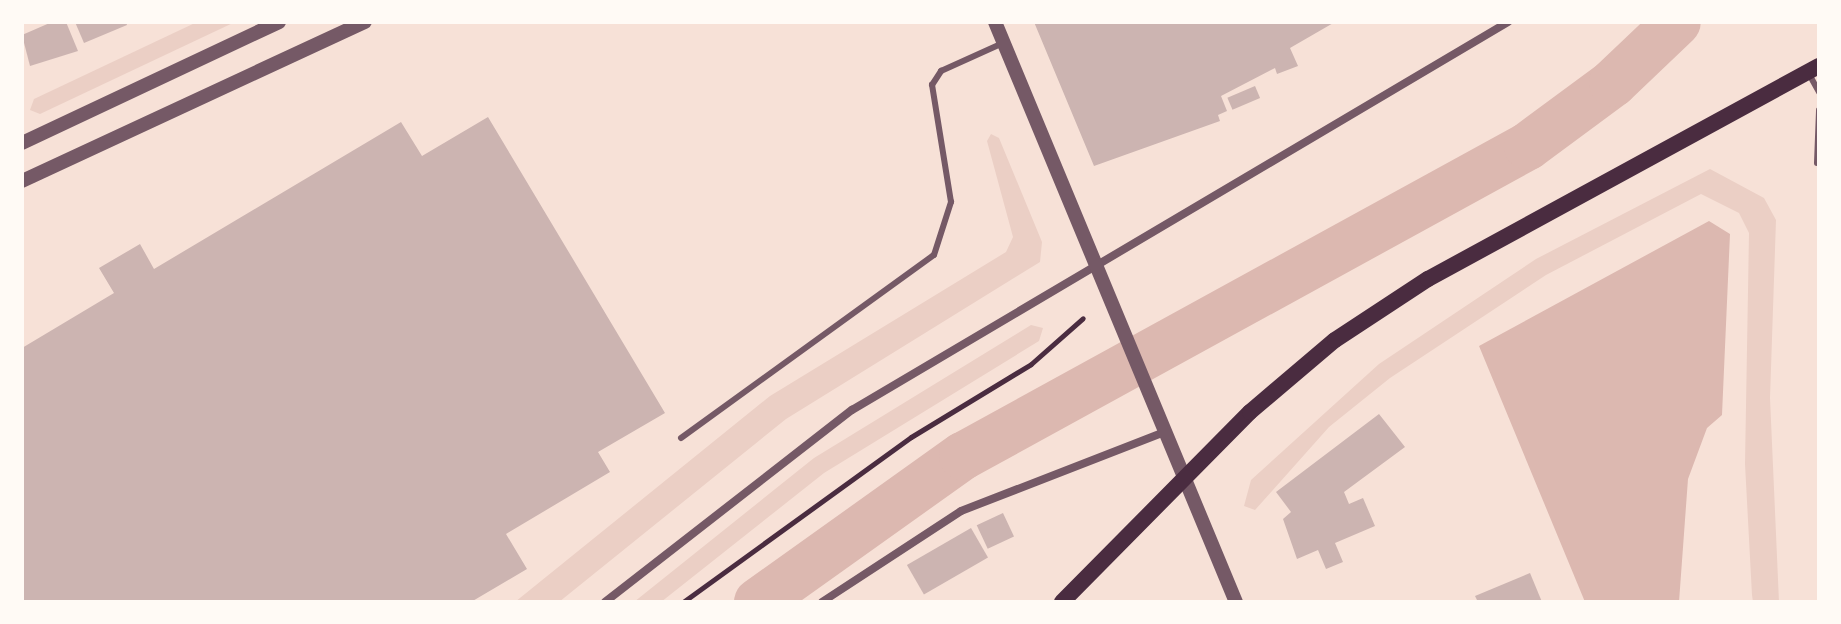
<!DOCTYPE html>
<html>
<head>
<meta charset="utf-8">
<style>
  body { margin:0 }
  #map { position:relative; width:1841px; height:624px; overflow:hidden; background:#f7e1d7; font-family:Lato,sans-serif }
  div>[style] { position:absolute }
  .green>* { inset:0; background:#ebcfc5 }
  .water>* { inset:0; background:#dcb8b0 }
  .river>* { height:48px; margin:-24px; padding:0 24px; transform-origin:24px; border-radius:24px; background:#dcb8b0 }
  .building>* { inset:0; background:#ccb4b1; transform-origin:0 0 }
  .path>* { height:5px; margin:-2.5px; padding:0 2.5px; transform-origin:2.5px; border-radius:2.5px; background:#4a2c40 }
  .service>* { height:6px; margin:-3px; padding:0 3px; transform-origin:3px; border-radius:3px; background:#755966 }
  .minor>* { height:8px; margin:-4px; padding:0 4px; transform-origin:4px; border-radius:4px; background:#755966 }
  .tertiary>* { height:14px; margin:-7px; padding:0 7px; transform-origin:7px; border-radius:7px; background:#755966 }
  .secondary>* { height:16px; margin:-8px; padding:0 8px; transform-origin:8px; border-radius:8px; background:#4a2c40 }
  span { translate:-50% -50%; white-space:nowrap; text-align:center; line-height:1.15; -webkit-text-stroke:8px #fffaf5; paint-order:stroke }
  .frame { position:absolute; inset:0; border:24px solid #fffaf5; pointer-events:none }
</style>
</head>
<body>
<div id="map">
  <div class="green">
    <i style="clip-path:polygon(197px 22px,235px 22px,40px 114px,30px 110px,34px 99px)"></i>
    <i style="clip-path:polygon(991px 134px,999px 138px,1042px 242px,1040px 262px,786px 419px,559px 602px,515px 602px,770px 396px,1006px 252px,1013px 237px,987px 141px)"></i>
    <i style="clip-path:polygon(1710px 169px,1764px 198px,1776px 220px,1770px 398px,1779px 602px,1753px 602px,1752px 595px,1745px 464px,1749px 233px,1739px 213px,1701px 194px,1546px 275px,1390px 378px,1329px 427px,1255px 510px,1244px 506px,1251px 480px,1379px 364px,1536px 259px)"></i>
    <i style="clip-path:polygon(1031px 325px,1043px 328px,1039px 341px,824px 473px,661px 602px,634px 602px,814px 458px)"></i>
  </div>
  <div class="water">
    <i style="clip-path:polygon(1709px 221px,1730px 234px,1722px 415px,1707px 428px,1688px 479px,1679px 602px,1585px 602px,1479px 346px)"></i>
  </div>
  <div class="river">
    <i style="left:758px;top:602px;width:252px;rotate:-35.5deg"></i>
    <i style="left:963px;top:456px;width:644px;rotate:-28.75deg"></i>
    <i style="left:1528px;top:146px;width:106px;rotate:-36.5deg"></i>
    <i style="left:1613px;top:83px;width:88px;rotate:-43.6deg"></i>
  </div>
  <div class="building">
    <i style="clip-path:polygon(52px 22px,66px 22px,78px 51px,30px 66px,22px 35px)"></i>
    <i style="clip-path:polygon(75px 22px,126px 22px,127px 25px,84px 43px)"></i>
    <i style="clip-path:polygon(1034px 22px,1335px 22px,1290px 48px,1298px 66px,1277px 74px,1275px 68px,1221px 96px,1227px 111px,1218px 115px,1220px 121px,1094px 166px)"></i>
    <i style="left:1255px;top:86px;width:13px;height:30px;rotate:67deg"></i>
    <i style="clip-path:polygon(488px 117px,665px 413px,598px 452px,610px 472px,506px 534px,527px 569px,471px 602px,22px 602px,22px 348px,114px 293px,99px 268px,140px 244px,154px 269px,401px 122px,422px 156px)"></i>
    <i style="clip-path:polygon(1379px 414px,1405px 447px,1344px 492px,1349px 504px,1363px 498px,1375px 526px,1335px 543px,1343px 562px,1326px 569px,1318px 550px,1297px 559px,1283px 519px,1291px 512px,1276px 492px)"></i>
    <i style="left:1003px;top:513px;width:26px;height:29px;rotate:65deg"></i>
    <i style="left:971px;top:528px;width:34px;height:74px;rotate:60deg"></i>
    <i style="clip-path:polygon(1530px 573px,1542px 602px,1478px 602px,1475px 596px)"></i>
  </div>
  <div class="path">
    <i style="left:683px;top:602px;width:281px;rotate:-35.9deg"></i>
    <i style="left:911px;top:437px;width:140px;rotate:-31.3deg"></i>
    <i style="left:1031px;top:364px;width:69px;rotate:-41.5deg"></i>
  </div>
  <div class="service">
    <i style="left:1809px;top:74px;width:21px;rotate:61deg"></i>
    <i style="left:1817px;top:163px;width:53px;rotate:-87.8deg"></i>
    <i style="left:681px;top:438px;width:312px;rotate:-35.9deg"></i>
    <i style="left:934px;top:255px;width:56px;rotate:-72.2deg"></i>
    <i style="left:951px;top:202px;width:119px;rotate:-99.2deg"></i>
    <i style="left:932px;top:85px;width:17px;rotate:-57deg"></i>
    <i style="left:941px;top:71px;width:68px;rotate:-24.3deg"></i>
  </div>
  <div class="minor">
    <i style="left:605px;top:602px;width:313px;rotate:-37.9deg"></i>
    <i style="left:852px;top:410px;width:762px;rotate:-30.6deg"></i>
    <i style="left:822px;top:602px;width:166px;rotate:-33.2deg"></i>
    <i style="left:961px;top:511px;width:219px;rotate:-21.2deg"></i>
  </div>
  <div class="tertiary">
    <i style="left:995px;top:22px;width:628px;rotate:67.44deg"></i>
    <i style="left:22px;top:143px;width:284px;rotate:-25.2deg"></i>
    <i style="left:22px;top:181px;width:378px;rotate:-24.9deg"></i>
  </div>
  <div class="secondary">
    <i style="left:1062px;top:602px;width:267px;rotate:-45.3deg"></i>
    <i style="left:1250px;top:412px;width:111px;rotate:-40.3deg"></i>
    <i style="left:1335px;top:340px;width:111px;rotate:-33.3deg"></i>
    <i style="left:1428px;top:279px;width:445px;rotate:-28.6deg"></i>
  </div>
  <div class="frame"></div>
</div>
</body>
</html>
